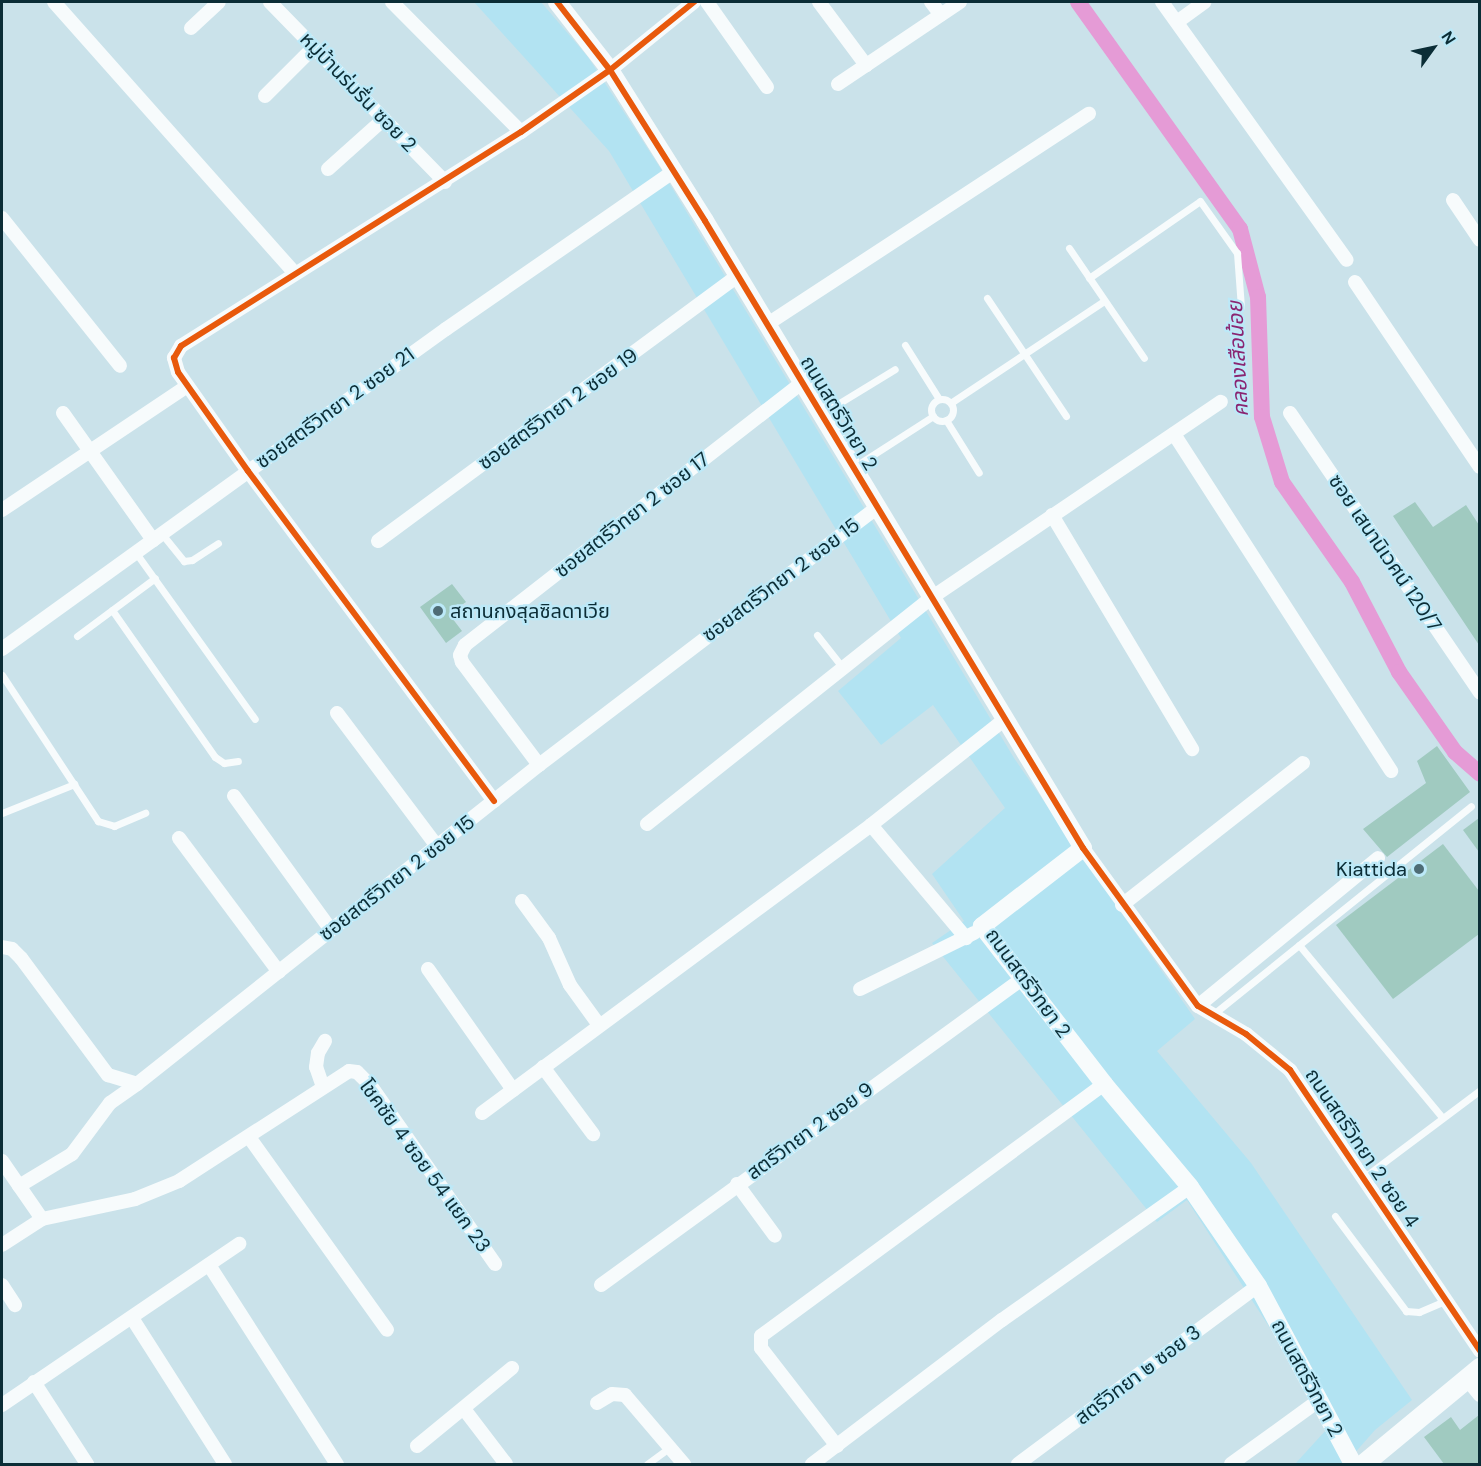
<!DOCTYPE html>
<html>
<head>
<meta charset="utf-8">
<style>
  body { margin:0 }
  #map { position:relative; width:1481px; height:1466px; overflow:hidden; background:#cae2ea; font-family:"DM Sans","Noto Sans Thai",sans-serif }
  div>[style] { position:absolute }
  .built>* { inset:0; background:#b2e3f2 }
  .canal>* { height:16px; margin:-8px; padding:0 8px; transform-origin:8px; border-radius:8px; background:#e59bd6 }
  .building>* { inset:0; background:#a0cac0 }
  .service>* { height:7px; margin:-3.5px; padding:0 3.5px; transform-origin:3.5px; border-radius:3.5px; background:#f7fbfc }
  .service>.ring { margin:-3.5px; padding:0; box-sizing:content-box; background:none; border:7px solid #f7fbfc; border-radius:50% }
  .minor>* { height:14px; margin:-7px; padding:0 7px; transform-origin:7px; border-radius:7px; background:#f7fbfc }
  .tertiary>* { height:18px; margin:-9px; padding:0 9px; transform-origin:9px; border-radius:9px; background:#f7fbfc }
  .secondary>* { height:20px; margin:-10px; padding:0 10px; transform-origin:10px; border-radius:10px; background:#f7fbfc }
  .cycleway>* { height:6px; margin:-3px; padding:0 3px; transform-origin:3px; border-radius:3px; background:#e8590c }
  .dots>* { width:16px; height:16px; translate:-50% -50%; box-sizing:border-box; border:3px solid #bce9f8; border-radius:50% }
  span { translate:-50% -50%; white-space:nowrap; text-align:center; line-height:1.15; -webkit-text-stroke:4.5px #bce9f8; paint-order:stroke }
  .street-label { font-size:20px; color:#0b2d36 }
  .poi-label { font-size:20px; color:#0b2d36 }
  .left { translate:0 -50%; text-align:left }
  .right { translate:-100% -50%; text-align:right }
  .water-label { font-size:21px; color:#8a2571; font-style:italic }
  .frame { position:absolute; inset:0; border:3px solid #0b2d36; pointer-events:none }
  .north { position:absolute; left:1403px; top:18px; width:60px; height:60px; -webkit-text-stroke:4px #bce9f8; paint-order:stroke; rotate:57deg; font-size:16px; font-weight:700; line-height:24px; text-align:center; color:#0b2d36 }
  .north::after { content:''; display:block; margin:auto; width:21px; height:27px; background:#0b2d36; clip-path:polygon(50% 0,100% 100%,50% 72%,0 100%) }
</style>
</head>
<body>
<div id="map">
  <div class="built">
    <i style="clip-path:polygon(474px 2px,541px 2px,588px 57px,659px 166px,1014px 758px,1195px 1019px,1157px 1051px,1251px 1163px,1412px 1400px,1375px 1430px,1345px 1464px,1295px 1464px,1326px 1430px,1277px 1339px,1187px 1200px,1157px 1222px,932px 943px,964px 921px,932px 874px,1005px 808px,933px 705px,881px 745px,838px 691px,901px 638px,609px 151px)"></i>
  </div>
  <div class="canal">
    <i style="left:1078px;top:2px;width:279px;rotate:54.5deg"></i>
    <i style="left:1240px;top:229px;width:70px;rotate:75.2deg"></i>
    <i style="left:1258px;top:297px;width:120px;rotate:88.1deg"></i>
    <i style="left:1262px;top:417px;width:68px;rotate:72.9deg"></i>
    <i style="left:1282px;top:482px;width:122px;rotate:55deg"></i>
    <i style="left:1352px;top:582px;width:102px;rotate:62.4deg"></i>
    <i style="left:1399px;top:672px;width:98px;rotate:55deg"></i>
    <i style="left:1455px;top:752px;width:33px;rotate:41deg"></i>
  </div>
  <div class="building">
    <i style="clip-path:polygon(1415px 502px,1433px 527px,1466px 505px,1479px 525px,1479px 645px,1393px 516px)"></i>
    <i style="clip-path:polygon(452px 584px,466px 602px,449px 614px,462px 631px,446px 643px,420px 607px)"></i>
    <i style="clip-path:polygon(1437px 746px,1470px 792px,1387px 857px,1363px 829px,1426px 783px,1417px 761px)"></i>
    <i style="clip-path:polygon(1479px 818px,1479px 852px,1463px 830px)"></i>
    <i style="clip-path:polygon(1443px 844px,1479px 891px,1479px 934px,1393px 999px,1336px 925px)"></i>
    <i style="clip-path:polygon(1479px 1415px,1479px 1464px,1444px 1464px,1424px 1437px,1451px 1417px,1460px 1430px)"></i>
  </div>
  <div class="service">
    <i style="left:1069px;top:248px;width:133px;rotate:55.7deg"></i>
    <i style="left:1089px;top:278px;width:135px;rotate:-34.7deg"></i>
    <i style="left:1200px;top:201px;width:64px;rotate:54.6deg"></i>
    <i style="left:1237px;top:253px;width:54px;rotate:85.8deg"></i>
    <i style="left:987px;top:298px;width:142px;rotate:56.2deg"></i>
    <i style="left:905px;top:345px;width:64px;rotate:57.8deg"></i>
    <i class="ring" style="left:931px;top:399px;width:15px;height:15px"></i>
    <i style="left:952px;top:402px;width:182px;rotate:-33.6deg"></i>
    <i style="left:823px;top:413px;width:84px;rotate:-31.4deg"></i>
    <i style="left:946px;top:420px;width:62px;rotate:58.1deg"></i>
    <i style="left:854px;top:467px;width:94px;rotate:-32.8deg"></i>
    <i style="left:162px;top:534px;width:35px;rotate:51deg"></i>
    <i style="left:184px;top:561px;width:8px;rotate:-7deg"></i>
    <i style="left:192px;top:560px;width:31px;rotate:-33deg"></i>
    <i style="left:136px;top:553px;width:204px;rotate:54.4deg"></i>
    <i style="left:112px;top:610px;width:179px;rotate:55deg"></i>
    <i style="left:215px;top:757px;width:11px;rotate:34deg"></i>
    <i style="left:224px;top:763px;width:14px;rotate:-8deg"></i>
    <i style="left:817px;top:635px;width:42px;rotate:51.8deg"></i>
    <i style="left:77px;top:636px;width:97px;rotate:-36.6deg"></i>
    <i style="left:2px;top:675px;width:175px;rotate:56.7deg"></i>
    <i style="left:98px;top:821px;width:17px;rotate:17deg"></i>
    <i style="left:114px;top:826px;width:34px;rotate:-23deg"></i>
    <i style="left:2px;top:813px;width:78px;rotate:-21.9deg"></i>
    <i style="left:1299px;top:945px;width:224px;rotate:50.3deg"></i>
    <i style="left:1211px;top:1016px;width:334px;rotate:-38.9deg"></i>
    <i style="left:1363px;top:1178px;width:146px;rotate:-36.9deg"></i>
    <i style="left:1335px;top:1216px;width:119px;rotate:53.2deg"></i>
    <i style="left:1406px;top:1311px;width:13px;rotate:4deg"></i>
    <i style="left:1419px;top:1312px;width:28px;rotate:-23deg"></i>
    <i style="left:647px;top:1464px;width:29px;rotate:-36deg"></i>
  </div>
  <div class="minor">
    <i style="left:54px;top:2px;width:363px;rotate:48.4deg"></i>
    <i style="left:270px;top:2px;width:251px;rotate:45.8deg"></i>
    <i style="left:392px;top:2px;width:183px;rotate:45.2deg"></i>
    <i style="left:707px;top:2px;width:104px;rotate:54.8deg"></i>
    <i style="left:819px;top:2px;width:79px;rotate:53.3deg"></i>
    <i style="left:931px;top:2px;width:16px;rotate:52deg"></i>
    <i style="left:1162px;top:2px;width:317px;rotate:54.4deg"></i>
    <i style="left:1177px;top:22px;width:34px;rotate:-36deg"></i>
    <i style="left:191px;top:28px;width:38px;rotate:-43deg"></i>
    <i style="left:838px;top:84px;width:147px;rotate:-33.9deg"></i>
    <i style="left:265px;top:96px;width:69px;rotate:-45deg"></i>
    <i style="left:328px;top:169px;width:75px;rotate:-41.8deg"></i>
    <i style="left:1453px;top:200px;width:48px;rotate:56deg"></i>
    <i style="left:2px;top:218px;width:189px;rotate:51.4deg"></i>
    <i style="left:1355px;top:282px;width:223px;rotate:56deg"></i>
    <i style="left:766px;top:325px;width:386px;rotate:-33.2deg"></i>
    <i style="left:63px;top:413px;width:156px;rotate:54.7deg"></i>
    <i style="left:1290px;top:413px;width:338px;rotate:55.8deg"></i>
    <i style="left:1174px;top:434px;width:401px;rotate:57.2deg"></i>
    <i style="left:2px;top:510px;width:223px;rotate:-33.8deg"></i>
    <i style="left:1052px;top:515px;width:273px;rotate:59.1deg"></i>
    <i style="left:378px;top:541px;width:447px;rotate:-36.4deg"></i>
    <i style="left:2px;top:649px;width:547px;rotate:-35.78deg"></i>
    <i style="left:446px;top:329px;width:276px;rotate:-34.7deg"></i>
    <i style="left:337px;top:713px;width:166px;rotate:53.1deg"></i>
    <i style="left:539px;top:765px;width:129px;rotate:-126.8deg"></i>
    <i style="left:462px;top:662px;width:7px;rotate:-106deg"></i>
    <i style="left:460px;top:655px;width:11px;rotate:-63deg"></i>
    <i style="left:465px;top:645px;width:427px;rotate:-37.9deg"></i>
    <i style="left:234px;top:796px;width:165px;rotate:54.1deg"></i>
    <i style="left:494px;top:801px;width:412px;rotate:-126.7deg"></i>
    <i style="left:248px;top:471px;width:121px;rotate:-125.3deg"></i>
    <i style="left:178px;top:372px;width:15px;rotate:-106deg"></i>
    <i style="left:174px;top:358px;width:14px;rotate:-60deg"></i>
    <i style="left:181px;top:346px;width:402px;rotate:-32.2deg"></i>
    <i style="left:521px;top:132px;width:108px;rotate:-34.9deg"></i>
    <i style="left:610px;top:70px;width:108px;rotate:-39deg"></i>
    <i style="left:647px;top:824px;width:363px;rotate:-38.5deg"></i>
    <i style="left:931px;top:598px;width:350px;rotate:-34.1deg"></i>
    <i style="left:871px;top:825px;width:148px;rotate:49.9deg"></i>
    <i style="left:179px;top:838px;width:167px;rotate:53.3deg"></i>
    <i style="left:1083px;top:848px;width:195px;rotate:54deg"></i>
    <i style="left:1198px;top:1006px;width:56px;rotate:30.3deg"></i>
    <i style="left:1246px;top:1034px;width:57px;rotate:39.3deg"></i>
    <i style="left:1290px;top:1070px;width:339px;rotate:55.9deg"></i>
    <i style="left:522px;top:901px;width:46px;rotate:53.9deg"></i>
    <i style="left:549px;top:938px;width:51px;rotate:65.9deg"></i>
    <i style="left:570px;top:985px;width:49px;rotate:54.1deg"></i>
    <i style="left:1122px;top:905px;width:230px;rotate:-38.1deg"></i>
    <i style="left:2px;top:947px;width:10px;rotate:11deg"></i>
    <i style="left:12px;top:949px;width:13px;rotate:45deg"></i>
    <i style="left:21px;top:958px;width:146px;rotate:53.4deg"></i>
    <i style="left:108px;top:1075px;width:30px;rotate:17deg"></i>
    <i style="left:137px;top:1084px;width:513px;rotate:-38.43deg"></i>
    <i style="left:539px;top:765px;width:424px;rotate:-37.3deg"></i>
    <i style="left:428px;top:969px;width:148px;rotate:54.9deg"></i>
    <i style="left:860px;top:989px;width:127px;rotate:-26.2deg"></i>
    <i style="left:1198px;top:1006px;width:233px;rotate:-39.4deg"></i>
    <i style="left:543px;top:1067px;width:84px;rotate:53.3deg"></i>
    <i style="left:323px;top:1087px;width:21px;rotate:-109deg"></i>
    <i style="left:316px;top:1067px;width:14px;rotate:-82deg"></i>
    <i style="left:318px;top:1053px;width:14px;rotate:-60deg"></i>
    <i style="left:482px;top:1113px;width:484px;rotate:-36.5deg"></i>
    <i style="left:871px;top:825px;width:171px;rotate:-38.3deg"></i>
    <i style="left:249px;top:1137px;width:237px;rotate:54.4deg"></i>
    <i style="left:2px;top:1161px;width:70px;rotate:55.4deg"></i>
    <i style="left:737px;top:1184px;width:64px;rotate:53.8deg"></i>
    <i style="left:19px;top:1186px;width:62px;rotate:-31.1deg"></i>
    <i style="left:72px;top:1154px;width:64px;rotate:-53.3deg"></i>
    <i style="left:110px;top:1103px;width:33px;rotate:-35deg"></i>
    <i style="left:2px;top:1245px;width:48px;rotate:-33deg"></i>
    <i style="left:42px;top:1219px;width:95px;rotate:-12.1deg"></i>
    <i style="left:135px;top:1199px;width:48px;rotate:-22.2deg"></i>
    <i style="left:179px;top:1181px;width:202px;rotate:-32.9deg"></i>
    <i style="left:349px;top:1071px;width:8px;rotate:7deg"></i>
    <i style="left:357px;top:1072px;width:20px;rotate:45deg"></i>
    <i style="left:371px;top:1086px;width:217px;rotate:55.1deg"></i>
    <i style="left:209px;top:1265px;width:237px;rotate:57.3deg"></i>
    <i style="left:2px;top:1285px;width:24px;rotate:57deg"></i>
    <i style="left:601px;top:1285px;width:520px;rotate:-36.01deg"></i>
    <i style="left:132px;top:1318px;width:173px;rotate:57.5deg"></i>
    <i style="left:1466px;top:1378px;width:22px;rotate:51deg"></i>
    <i style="left:34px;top:1382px;width:98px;rotate:57.1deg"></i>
    <i style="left:597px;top:1403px;width:17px;rotate:-31deg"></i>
    <i style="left:612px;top:1394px;width:13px;rotate:4deg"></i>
    <i style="left:625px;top:1395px;width:91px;rotate:49.5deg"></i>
    <i style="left:2px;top:1405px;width:287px;rotate:-34.2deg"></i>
    <i style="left:464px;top:1409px;width:69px;rotate:52.6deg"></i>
    <i style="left:417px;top:1446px;width:123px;rotate:-39.4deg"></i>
    <i style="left:837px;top:1446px;width:124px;rotate:-127.8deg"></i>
    <i style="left:761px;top:1348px;width:12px;rotate:-90deg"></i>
    <i style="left:761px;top:1336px;width:426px;rotate:-36.3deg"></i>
    <i style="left:812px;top:1464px;width:238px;rotate:-37.2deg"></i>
    <i style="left:1002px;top:1320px;width:230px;rotate:-35.3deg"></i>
    <i style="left:1018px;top:1464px;width:299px;rotate:-36.6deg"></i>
    <i style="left:1231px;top:1464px;width:107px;rotate:-35.9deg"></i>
  </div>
  <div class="tertiary">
    <i style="left:557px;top:2px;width:86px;rotate:52.1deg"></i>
    <i style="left:610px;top:70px;width:178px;rotate:57.8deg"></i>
    <i style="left:705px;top:221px;width:732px;rotate:58.92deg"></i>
    <i style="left:1083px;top:848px;width:128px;rotate:142.3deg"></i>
    <i style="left:982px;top:926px;width:200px;rotate:52.3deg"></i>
    <i style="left:1104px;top:1084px;width:134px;rotate:50.1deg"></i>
    <i style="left:1190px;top:1187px;width:120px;rotate:55.5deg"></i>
    <i style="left:1258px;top:1286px;width:202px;rotate:61.9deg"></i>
  </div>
  <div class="secondary">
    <i style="left:1364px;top:1464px;width:151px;rotate:-39.6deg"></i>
  </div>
  <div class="cycleway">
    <i style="left:557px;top:2px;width:86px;rotate:52.1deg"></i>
    <i style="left:610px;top:70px;width:178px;rotate:57.8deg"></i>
    <i style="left:705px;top:221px;width:732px;rotate:58.92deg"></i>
    <i style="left:1083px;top:848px;width:195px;rotate:54deg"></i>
    <i style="left:1198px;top:1006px;width:56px;rotate:30.3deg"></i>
    <i style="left:1246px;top:1034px;width:57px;rotate:39.3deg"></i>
    <i style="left:1290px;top:1070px;width:339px;rotate:55.9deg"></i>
    <i style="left:494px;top:801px;width:412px;rotate:-126.7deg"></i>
    <i style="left:248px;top:471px;width:121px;rotate:-125.3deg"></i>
    <i style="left:178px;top:372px;width:15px;rotate:-106deg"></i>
    <i style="left:174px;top:358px;width:14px;rotate:-60deg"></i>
    <i style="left:181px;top:346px;width:402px;rotate:-32.2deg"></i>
    <i style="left:521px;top:132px;width:108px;rotate:-34.9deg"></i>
    <i style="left:610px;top:70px;width:108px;rotate:-39deg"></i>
  </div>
  <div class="dots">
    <i style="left:438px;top:611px;background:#4e6c75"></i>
    <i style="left:1419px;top:869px;background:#4e6c75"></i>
  </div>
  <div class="street-label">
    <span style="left:358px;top:92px;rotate:46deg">หมู่บ้านร่มรื่น ซอย 2</span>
    <span style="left:335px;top:408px;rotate:-36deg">ซอยสตรีวิทยา 2 ซอย 21</span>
    <span style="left:558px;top:409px;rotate:-36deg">ซอยสตรีวิทยา 2 ซอย 19</span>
    <span style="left:839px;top:413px;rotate:59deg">ถนนสตรีวิทยา 2</span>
    <span style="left:632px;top:515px;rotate:-38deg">ซอยสตรีวิทยา 2 ซอย 17</span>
    <span style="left:1385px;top:553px;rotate:56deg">ซอย เสนานิเวศน์ 120/7</span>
    <span style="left:781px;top:580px;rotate:-37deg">ซอยสตรีวิทยา 2 ซอย 15</span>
    <span style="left:397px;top:878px;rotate:-38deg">ซอยสตรีวิทยา 2 ซอย 15</span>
    <span style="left:1028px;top:983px;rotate:54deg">ถนนสตรีวิทยา 2</span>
    <span style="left:810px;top:1131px;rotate:-36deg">สตรีวิทยา 2 ซอย 9</span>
    <span style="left:1362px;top:1148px;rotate:56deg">ถนนสตรีวิทยา 2 ซอย 4</span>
    <span style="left:425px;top:1166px;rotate:54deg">โชคชัย 4 ซอย 54 แยก 23</span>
    <span style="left:1138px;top:1375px;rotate:-37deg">สตรีวิทยา ๒ ซอย 3</span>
    <span style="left:1307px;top:1378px;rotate:62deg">ถนนสตรีวิทยา 2</span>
  </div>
  <div class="poi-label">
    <span class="left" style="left:450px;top:611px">สถานกงสุลซิลดาเวีย</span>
    <span class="right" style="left:1407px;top:869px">Kiattida</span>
  </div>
  <div class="water-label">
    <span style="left:1238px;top:359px;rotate:-93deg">คลองเสือน้อย</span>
  </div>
  <div class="frame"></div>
  <div class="north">N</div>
</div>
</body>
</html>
